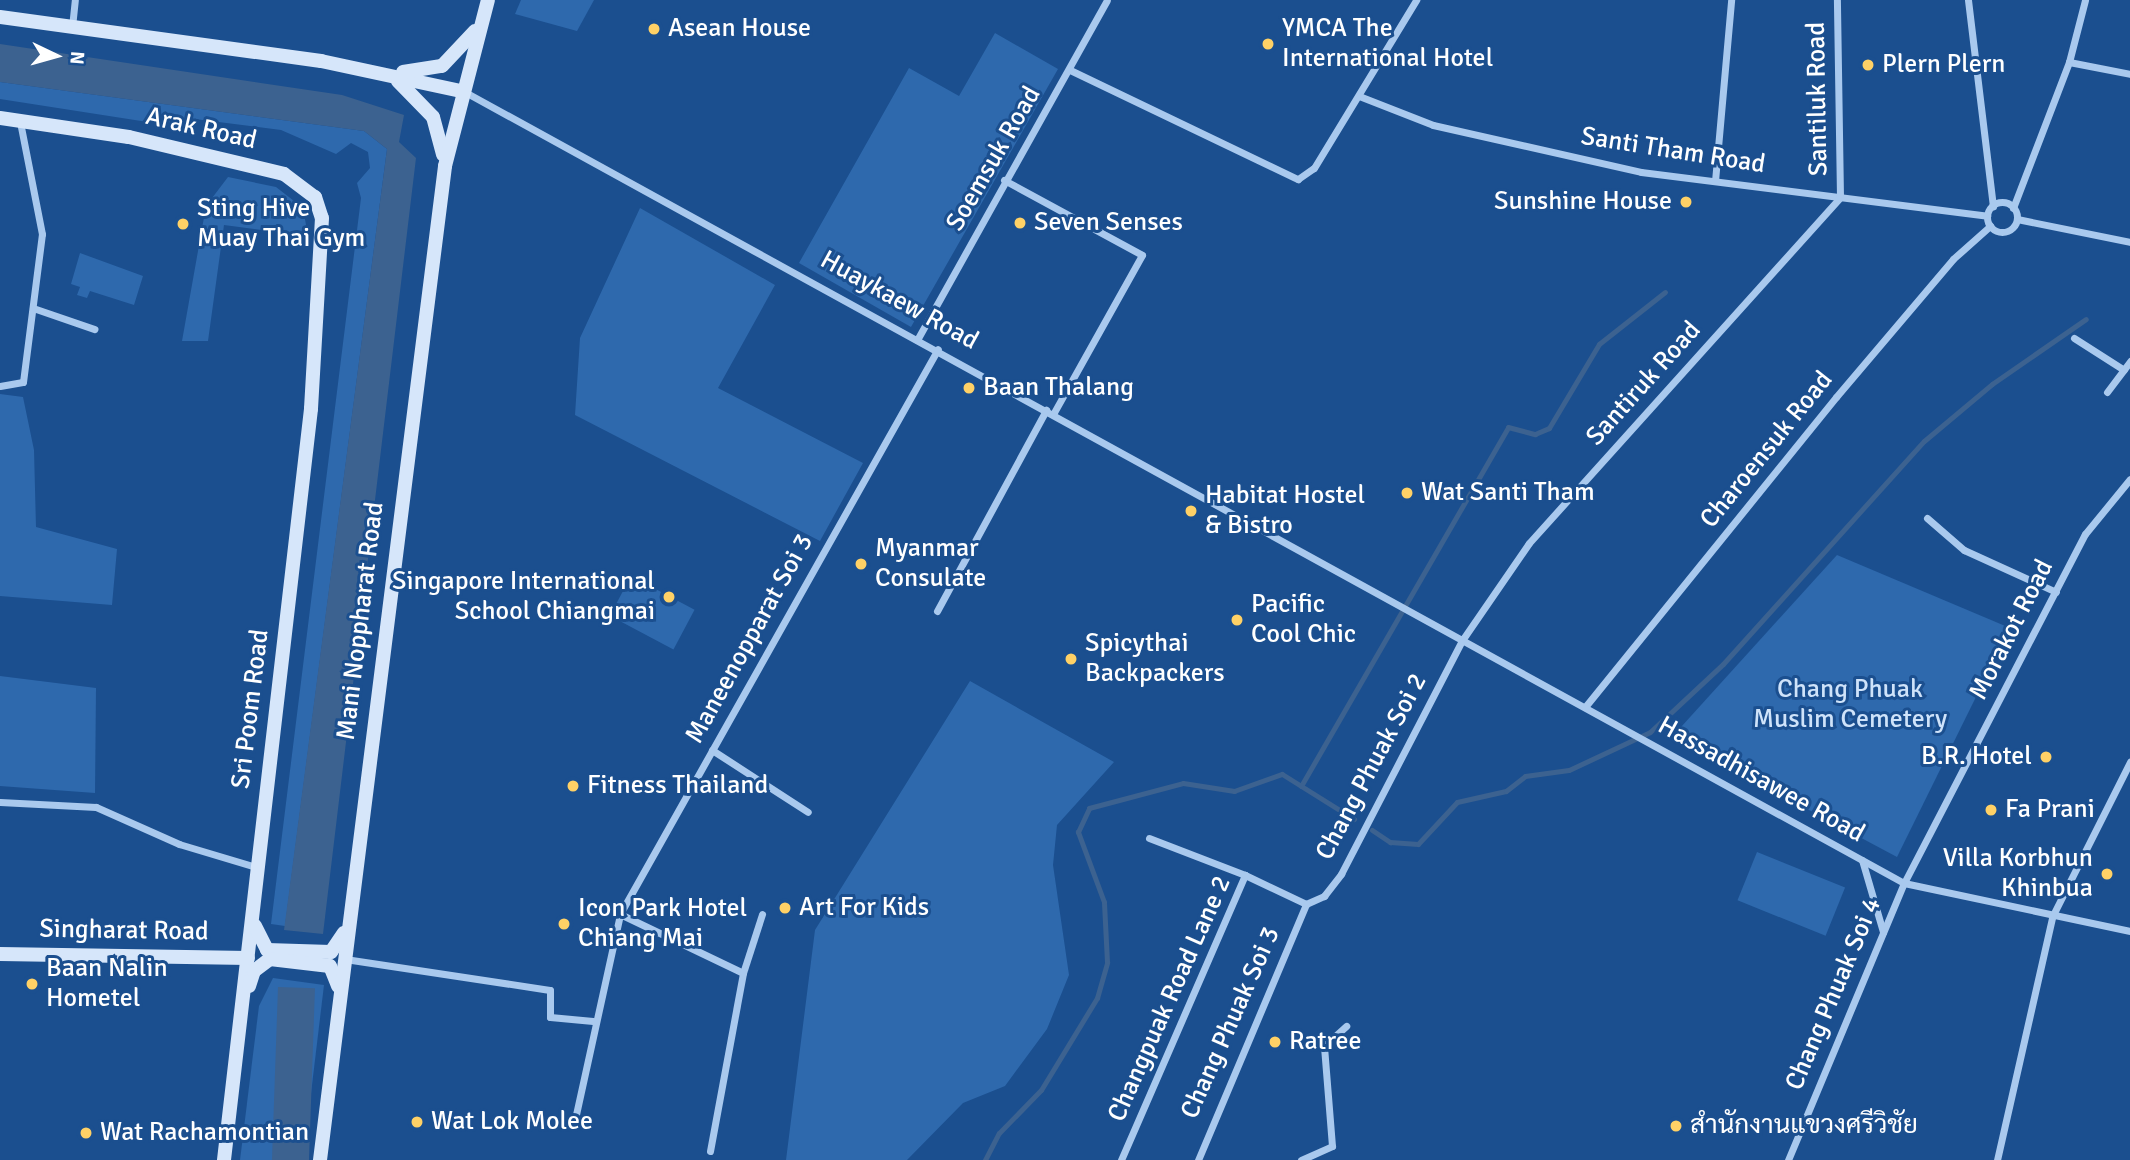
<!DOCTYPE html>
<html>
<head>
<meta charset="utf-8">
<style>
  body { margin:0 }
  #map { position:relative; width:2130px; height:1160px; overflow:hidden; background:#1b4f8f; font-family:Signika,Sarabun,sans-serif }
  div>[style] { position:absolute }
  .green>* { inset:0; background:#2e69ad; transform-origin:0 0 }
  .water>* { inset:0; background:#3c6290; transform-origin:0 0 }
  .stream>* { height:5px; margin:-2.5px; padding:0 2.5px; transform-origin:2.5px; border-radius:2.5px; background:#3c6290 }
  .street>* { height:7px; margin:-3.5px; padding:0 3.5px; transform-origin:3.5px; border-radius:3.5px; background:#a9c9ee }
  .street>.ring { margin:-3.5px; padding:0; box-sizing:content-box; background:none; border:7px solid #a9c9ee; border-radius:50% }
  .secondary>* { height:14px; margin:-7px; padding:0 7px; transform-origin:7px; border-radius:7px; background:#d6e6fa }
  .dots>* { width:19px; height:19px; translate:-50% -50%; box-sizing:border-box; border:4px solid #1b4f8f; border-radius:50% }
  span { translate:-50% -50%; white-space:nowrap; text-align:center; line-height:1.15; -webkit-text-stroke:6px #1b4f8f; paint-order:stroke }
  .poi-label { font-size:26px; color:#fff }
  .left { translate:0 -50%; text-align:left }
  .right { translate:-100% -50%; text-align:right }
  .street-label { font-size:26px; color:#fff }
  .park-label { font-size:26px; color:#cfe3fa }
  .north { position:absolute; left:21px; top:21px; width:70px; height:70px; -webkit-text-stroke:5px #1b4f8f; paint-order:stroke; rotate:95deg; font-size:19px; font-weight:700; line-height:28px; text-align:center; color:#fff }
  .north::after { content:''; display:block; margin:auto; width:24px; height:32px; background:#fff; clip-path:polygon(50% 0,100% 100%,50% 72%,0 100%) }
</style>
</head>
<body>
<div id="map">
  <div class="green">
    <i style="clip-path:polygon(521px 0,594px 0,577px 31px,515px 14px)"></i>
    <i style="clip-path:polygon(995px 33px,1058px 69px,911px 327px,799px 263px,909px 68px,959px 96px)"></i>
    <i style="clip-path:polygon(0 82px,364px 131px,387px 149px,285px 926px,271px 924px,361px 198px,357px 183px,370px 168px,368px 152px,351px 143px,336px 154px,281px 130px,187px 118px,186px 128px,0 99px)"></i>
    <i style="clip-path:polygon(228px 177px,276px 187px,303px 208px,308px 236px,224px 225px,208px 341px,182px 341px,206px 206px)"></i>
    <i style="clip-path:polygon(640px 208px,775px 285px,718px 388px,863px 463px,820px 541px,575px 415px,580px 338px)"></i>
    <i style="clip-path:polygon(80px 253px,143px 276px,134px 305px,90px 291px,87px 298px,77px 295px,80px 287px,71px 284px)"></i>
    <i style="clip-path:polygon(0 394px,23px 397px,34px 450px,36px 527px,117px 549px,112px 605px,0 596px)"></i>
    <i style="clip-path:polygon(1837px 555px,2010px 628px,1897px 857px,1672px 737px)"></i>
    <i style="left:631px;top:576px;width:72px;height:45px;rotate:28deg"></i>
    <i style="clip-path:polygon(0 676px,96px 688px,95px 793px,0 786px)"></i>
    <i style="clip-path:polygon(970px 681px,1114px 762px,1057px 825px,1053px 865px,1069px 975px,1047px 1029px,1005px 1086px,963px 1103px,907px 1160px,786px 1160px,815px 930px)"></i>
    <i style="left:1757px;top:852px;width:95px;height:52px;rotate:22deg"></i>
    <i style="clip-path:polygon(273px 978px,324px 985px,303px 1160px,240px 1160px,259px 1006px)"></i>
  </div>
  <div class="water">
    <i style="clip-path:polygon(0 44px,342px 95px,404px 115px,399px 142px,416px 158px,323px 934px,284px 930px,387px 149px,364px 131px,0 82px)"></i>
    <i style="left:278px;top:987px;width:37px;height:174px;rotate:2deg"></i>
  </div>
  <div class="stream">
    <i style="left:1301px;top:786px;width:414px;rotate:-60deg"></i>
    <i style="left:1508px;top:427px;width:28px;rotate:15deg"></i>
    <i style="left:1535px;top:434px;width:15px;rotate:-23deg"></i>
    <i style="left:1549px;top:428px;width:98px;rotate:-59.2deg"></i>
    <i style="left:1599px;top:344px;width:84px;rotate:-38.2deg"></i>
    <i style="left:1372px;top:830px;width:22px;rotate:34deg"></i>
    <i style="left:1390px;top:842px;width:28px;rotate:4deg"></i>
    <i style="left:1418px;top:844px;width:57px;rotate:-47.1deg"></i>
    <i style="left:1457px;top:802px;width:50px;rotate:-12.7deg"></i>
    <i style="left:1506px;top:791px;width:24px;rotate:-38deg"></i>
    <i style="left:1525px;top:776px;width:44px;rotate:-7.8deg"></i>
    <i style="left:1569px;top:770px;width:89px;rotate:-25.1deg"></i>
    <i style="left:1650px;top:732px;width:100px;rotate:-43deg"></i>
    <i style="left:1723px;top:664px;width:300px;rotate:-48deg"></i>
    <i style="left:1924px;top:441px;width:89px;rotate:-40deg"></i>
    <i style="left:1992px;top:384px;width:114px;rotate:-34.7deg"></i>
    <i style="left:985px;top:1160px;width:30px;rotate:-63deg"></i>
    <i style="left:999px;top:1133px;width:60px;rotate:-45.7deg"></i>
    <i style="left:1041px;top:1090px;width:108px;rotate:-58.7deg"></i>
    <i style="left:1097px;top:998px;width:37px;rotate:-74deg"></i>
    <i style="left:1107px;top:962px;width:60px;rotate:-92.9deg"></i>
    <i style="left:1104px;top:902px;width:75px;rotate:-110.4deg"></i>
    <i style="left:1078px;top:832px;width:26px;rotate:-65deg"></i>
    <i style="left:1089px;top:808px;width:97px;rotate:-14.9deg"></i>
    <i style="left:1183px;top:783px;width:52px;rotate:8.9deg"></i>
    <i style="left:1234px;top:791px;width:51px;rotate:-19.5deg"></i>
    <i style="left:1282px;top:774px;width:85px;rotate:32deg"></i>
  </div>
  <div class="street">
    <i style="left:1968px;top:0;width:208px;rotate:83.1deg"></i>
    <i style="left:72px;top:27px;width:27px;rotate:-84deg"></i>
    <i style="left:2069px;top:62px;width:62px;rotate:11.1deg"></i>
    <i style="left:1070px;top:70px;width:253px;rotate:25.6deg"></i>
    <i style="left:1298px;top:179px;width:19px;rotate:-35deg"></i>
    <i style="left:1314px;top:168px;width:197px;rotate:-58.7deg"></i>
    <i style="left:465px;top:92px;width:1642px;rotate:28.8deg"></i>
    <i style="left:1904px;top:883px;width:231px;rotate:12deg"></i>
    <i style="left:1359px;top:96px;width:79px;rotate:21.4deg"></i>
    <i style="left:1433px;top:125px;width:213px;rotate:12.7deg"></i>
    <i style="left:1641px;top:172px;width:349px;rotate:7.2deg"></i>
    <i style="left:1004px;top:180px;width:157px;rotate:28.5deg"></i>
    <i style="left:1142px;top:255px;width:182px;rotate:119.2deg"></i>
    <i style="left:1715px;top:181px;width:182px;rotate:-84.9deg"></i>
    <i class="ring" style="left:1987px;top:202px;width:23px;height:23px"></i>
    <i style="left:2013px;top:208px;width:156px;rotate:-69deg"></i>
    <i style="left:2069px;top:62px;width:64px;rotate:-75.5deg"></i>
    <i style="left:2017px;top:219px;width:115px;rotate:11.5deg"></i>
    <i style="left:33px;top:308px;width:65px;rotate:19deg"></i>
    <i style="left:2074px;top:338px;width:59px;rotate:32.6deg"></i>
    <i style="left:917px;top:340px;width:389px;rotate:-60.8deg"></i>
    <i style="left:0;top:386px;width:23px;rotate:-10deg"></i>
    <i style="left:23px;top:382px;width:149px;rotate:-82.7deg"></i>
    <i style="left:42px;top:234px;width:114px;rotate:-101.1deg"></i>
    <i style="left:2107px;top:392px;width:39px;rotate:-53deg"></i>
    <i style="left:1927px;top:518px;width:49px;rotate:40.9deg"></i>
    <i style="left:1964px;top:550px;width:101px;rotate:24.5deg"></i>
    <i style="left:937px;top:611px;width:229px;rotate:-61.5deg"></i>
    <i style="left:1585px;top:707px;width:399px;rotate:-51deg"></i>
    <i style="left:1836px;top:397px;width:181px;rotate:-49.7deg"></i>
    <i style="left:1953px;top:259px;width:50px;rotate:-41.7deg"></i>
    <i style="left:712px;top:750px;width:114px;rotate:32.9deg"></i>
    <i style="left:0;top:802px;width:96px;rotate:3deg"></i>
    <i style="left:96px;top:807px;width:91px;rotate:24deg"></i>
    <i style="left:179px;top:844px;width:80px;rotate:16.6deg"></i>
    <i style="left:1149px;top:838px;width:103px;rotate:21.1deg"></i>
    <i style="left:1862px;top:860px;width:75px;rotate:73.7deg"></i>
    <i style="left:1306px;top:904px;width:20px;rotate:-24deg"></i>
    <i style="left:1324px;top:896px;width:28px;rotate:-52deg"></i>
    <i style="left:1341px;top:874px;width:265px;rotate:-62.6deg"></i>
    <i style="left:1463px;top:639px;width:116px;rotate:-55.5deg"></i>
    <i style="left:1529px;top:543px;width:465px;rotate:-48deg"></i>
    <i style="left:1840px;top:197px;width:197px;rotate:-90.9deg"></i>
    <i style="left:620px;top:914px;width:136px;rotate:25.6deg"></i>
    <i style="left:345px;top:959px;width:207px;rotate:8.6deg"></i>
    <i style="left:550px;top:990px;width:27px;rotate:90deg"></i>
    <i style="left:550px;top:1017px;width:43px;rotate:5.3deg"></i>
    <i style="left:575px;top:1119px;width:210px;rotate:-77.6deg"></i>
    <i style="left:620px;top:914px;width:648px;rotate:-60.63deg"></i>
    <i style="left:710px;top:1151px;width:181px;rotate:-79.5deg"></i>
    <i style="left:743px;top:973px;width:62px;rotate:-72.1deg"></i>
    <i style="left:1121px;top:1160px;width:311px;rotate:-66.5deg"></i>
    <i style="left:1245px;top:875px;width:68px;rotate:25.4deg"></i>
    <i style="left:1198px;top:1160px;width:278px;rotate:-67.1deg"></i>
    <i style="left:1301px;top:1160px;width:34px;rotate:-24deg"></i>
    <i style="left:1332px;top:1146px;width:100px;rotate:-94.6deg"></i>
    <i style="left:1324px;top:1046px;width:30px;rotate:-42deg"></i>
    <i style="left:1788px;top:1160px;width:300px;rotate:-67.3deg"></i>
    <i style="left:1904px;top:883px;width:393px;rotate:-62.6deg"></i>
    <i style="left:2085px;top:534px;width:71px;rotate:-50.7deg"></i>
    <i style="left:1997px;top:1160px;width:249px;rotate:-77.2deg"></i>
    <i style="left:2052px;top:917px;width:174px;rotate:-63.3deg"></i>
  </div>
  <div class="secondary">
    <i style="left:0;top:17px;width:324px;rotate:7.8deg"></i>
    <i style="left:321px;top:61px;width:143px;rotate:12.1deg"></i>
    <i style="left:403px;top:72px;width:39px;rotate:-9deg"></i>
    <i style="left:442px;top:66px;width:48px;rotate:-46.7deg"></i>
    <i style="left:398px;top:81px;width:50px;rotate:45.8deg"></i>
    <i style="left:433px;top:117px;width:39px;rotate:75deg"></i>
    <i style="left:0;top:118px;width:130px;rotate:8.4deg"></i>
    <i style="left:129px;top:137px;width:159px;rotate:13.4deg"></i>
    <i style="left:284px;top:174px;width:39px;rotate:37deg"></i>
    <i style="left:315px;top:197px;width:22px;rotate:72deg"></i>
    <i style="left:322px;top:218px;width:191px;rotate:93.3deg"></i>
    <i style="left:311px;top:409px;width:756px;rotate:96.61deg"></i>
    <i style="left:255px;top:926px;width:27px;rotate:63deg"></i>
    <i style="left:267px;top:950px;width:64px;rotate:1.8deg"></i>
    <i style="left:331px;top:952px;width:23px;rotate:-56deg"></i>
    <i style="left:0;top:954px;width:248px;rotate:0.9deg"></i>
    <i style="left:249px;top:986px;width:16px;rotate:-72deg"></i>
    <i style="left:254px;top:971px;width:20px;rotate:-37deg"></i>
    <i style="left:270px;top:959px;width:60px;rotate:6.7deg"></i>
    <i style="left:330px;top:966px;width:22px;rotate:68deg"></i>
    <i style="left:320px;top:1160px;width:1002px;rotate:-82.83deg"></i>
    <i style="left:445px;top:166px;width:171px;rotate:-75.5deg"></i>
  </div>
  <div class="dots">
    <i style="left:654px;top:29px;background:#ffd166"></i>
    <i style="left:1268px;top:44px;background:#ffd166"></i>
    <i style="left:1868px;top:65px;background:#ffd166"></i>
    <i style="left:1686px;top:202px;background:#ffd166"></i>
    <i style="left:1020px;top:223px;background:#ffd166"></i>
    <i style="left:183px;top:224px;background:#ffd166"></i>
    <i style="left:969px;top:388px;background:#ffd166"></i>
    <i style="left:1407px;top:493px;background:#ffd166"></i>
    <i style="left:1191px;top:511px;background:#ffd166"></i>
    <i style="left:861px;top:564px;background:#ffd166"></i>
    <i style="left:669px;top:597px;background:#ffd166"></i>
    <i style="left:1237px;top:620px;background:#ffd166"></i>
    <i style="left:1071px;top:659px;background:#ffd166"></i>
    <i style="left:2046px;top:757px;background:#ffd166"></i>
    <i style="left:573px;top:786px;background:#ffd166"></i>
    <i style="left:1991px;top:810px;background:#ffd166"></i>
    <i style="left:2107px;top:874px;background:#ffd166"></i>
    <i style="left:785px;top:908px;background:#ffd166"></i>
    <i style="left:564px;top:924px;background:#ffd166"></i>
    <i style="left:32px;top:984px;background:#ffd166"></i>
    <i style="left:1275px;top:1042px;background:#ffd166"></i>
    <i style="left:417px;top:1122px;background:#ffd166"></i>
    <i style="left:1676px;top:1126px;background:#ffd166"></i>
    <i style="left:86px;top:1133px;background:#ffd166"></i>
  </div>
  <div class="poi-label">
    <span class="left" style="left:668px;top:29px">Asean House</span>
    <span class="left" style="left:1282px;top:44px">YMCA The<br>International Hotel</span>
    <span class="left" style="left:1882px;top:65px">Plern Plern</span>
    <span class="right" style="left:1672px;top:202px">Sunshine House</span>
    <span class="left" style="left:197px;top:224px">Sting Hive<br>Muay Thai Gym</span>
    <span class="left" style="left:1034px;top:223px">Seven Senses</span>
    <span class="left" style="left:983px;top:388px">Baan Thalang</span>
    <span class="left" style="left:1421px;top:493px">Wat Santi Tham</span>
    <span class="left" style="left:1205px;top:511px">Habitat Hostel<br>&amp; Bistro</span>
    <span class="left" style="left:875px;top:564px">Myanmar<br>Consulate</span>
    <span class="right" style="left:655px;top:597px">Singapore International<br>School Chiangmai</span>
    <span class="left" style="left:1251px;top:620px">Pacific<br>Cool Chic</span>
    <span class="left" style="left:1085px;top:659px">Spicythai<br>Backpackers</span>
    <span class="right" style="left:2032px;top:757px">B.R. Hotel</span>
    <span class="left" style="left:587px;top:786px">Fitness Thailand</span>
    <span class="left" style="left:2005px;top:810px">Fa Prani</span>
    <span class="right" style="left:2093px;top:874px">Villa Korbhun<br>Khinbua</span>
    <span class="left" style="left:799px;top:908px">Art For Kids</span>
    <span class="left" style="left:578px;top:924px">Icon Park Hotel<br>Chiang Mai</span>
    <span class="left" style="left:46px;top:984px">Baan Nalin<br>Hometel</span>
    <span class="left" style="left:1289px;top:1042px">Ratree</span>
    <span class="left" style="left:431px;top:1122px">Wat Lok Molee</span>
    <span class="left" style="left:1690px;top:1126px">สำนักงานแขวงศรีวิชัย</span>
    <span class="left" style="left:100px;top:1133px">Wat Rachamontian</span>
  </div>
  <div class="street-label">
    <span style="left:1818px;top:99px;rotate:-91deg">Santiluk Road</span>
    <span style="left:201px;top:129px;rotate:13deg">Arak Road</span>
    <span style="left:1673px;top:151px;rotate:9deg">Santi Tham Road</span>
    <span style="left:994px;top:159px;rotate:-60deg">Soemsuk Road</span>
    <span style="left:899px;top:301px;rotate:29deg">Huaykaew Road</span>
    <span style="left:1644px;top:384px;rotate:-48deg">Santiruk Road</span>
    <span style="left:1767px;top:450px;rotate:-51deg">Charoensuk Road</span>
    <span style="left:361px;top:621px;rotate:-83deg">Mani Noppharat Road</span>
    <span style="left:2012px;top:630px;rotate:-63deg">Morakot Road</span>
    <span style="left:750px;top:639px;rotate:-61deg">Maneenopparat Soi 3</span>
    <span style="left:251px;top:709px;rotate:-83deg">Sri Poom Road</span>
    <span style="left:1372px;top:767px;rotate:-62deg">Chang Phuak Soi 2</span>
    <span style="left:1761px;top:780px;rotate:29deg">Hassadhisawee Road</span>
    <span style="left:124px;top:931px;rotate:1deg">Singharat Road</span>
    <span style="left:1834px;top:994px;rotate:-67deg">Chang Phuak Soi 4</span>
    <span style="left:1170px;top:999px;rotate:-66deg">Changpuak Road Lane 2</span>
    <span style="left:1231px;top:1023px;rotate:-66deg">Chang Phuak Soi 3</span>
  </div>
  <div class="park-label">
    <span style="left:1850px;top:705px">Chang Phuak<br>Muslim Cemetery</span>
  </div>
  <div class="north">N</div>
</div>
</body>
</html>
